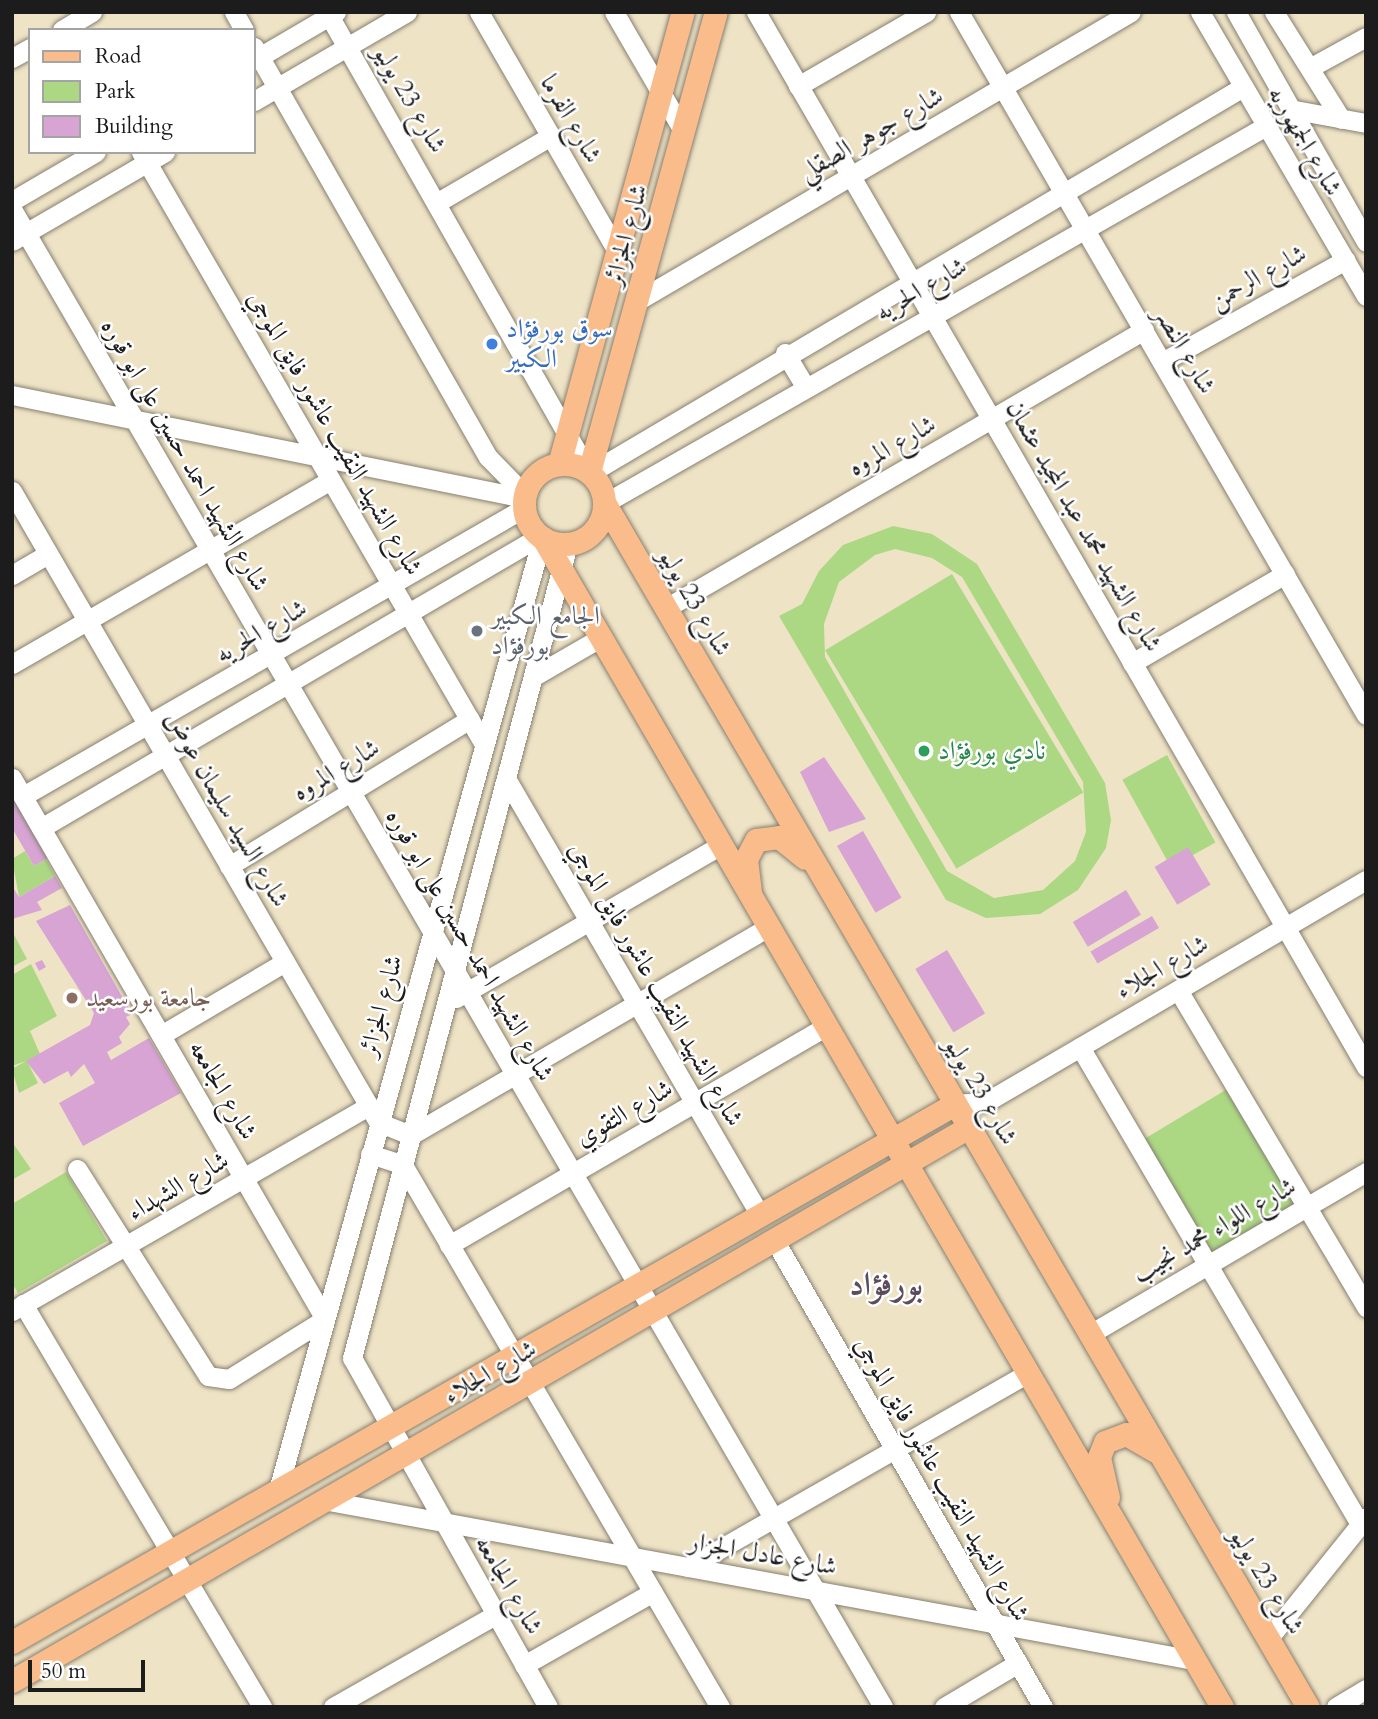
<!DOCTYPE html>
<html>
<head>
<meta charset="utf-8">
<style>
  body { margin:0 }
  #map { position:relative; width:1378px; height:1719px; overflow:hidden; background:#efe3c6; font-family:Cardo,Amiri,serif }
  div>[style] { position:absolute }
  .green>* { inset:0; background:#acd884; transform-origin:0 0 }
  .building>* { inset:0; background:#d7a4d4; transform-origin:0 0 }
  .roads { filter:drop-shadow(0 0 2px #868071) drop-shadow(0 0 2px #868071) }
  .minor>* { height:19px; margin:-9.5px; padding:0 9.5px; transform-origin:9.5px; border-radius:9.5px; background:#fff }
  .major>* { height:23px; margin:-11.5px; padding:0 11.5px; transform-origin:11.5px; border-radius:11.5px; background:#fabc8b }
  .major>.ring { margin:-11.5px; padding:0; box-sizing:content-box; background:none; border:23px solid #fabc8b; border-radius:50% }
  .dots>* { width:19px; height:19px; translate:-50% -50%; box-sizing:border-box; border:4px solid #fff; border-radius:50% }
  span { translate:-50% -50%; white-space:nowrap; text-align:center; line-height:1.15; -webkit-text-stroke:5px #fff; paint-order:stroke }
  .street-label { font-size:26px; color:#1c1c1c }
  .shop-label { font-size:26px; color:#366cbe }
  .left { translate:0 -50%; text-align:left }
  .worship-label { font-size:26px; color:#5b616d }
  .leisure-label { font-size:26px; color:#27864d }
  .education-label { font-size:26px; color:#785e54 }
  .district-label { font-size:33px; color:#5d4c5c; font-weight:700 }
  .frame { position:absolute; inset:0; border:14px solid #1c1c1c; pointer-events:none }
  .legend { position:absolute; left:28px; top:28px; width:228px; height:126px; box-sizing:border-box; background:#fff; border:2px solid #a4a4a4; margin:0; padding:9px 12px; list-style:none; font-size:21px; color:#1c1c1c }
  .legend li { display:flex; align-items:center; gap:14px; height:35px }
  .legend b { width:35px; border:2px solid #a4a4a4 }
  .scale { position:absolute; left:28px; top:1660px; width:117px; height:32px; box-sizing:border-box; border:4px solid #1c1c1c; border-top:0; padding-left:9px; font-size:21px; line-height:24px; white-space:nowrap; color:#1c1c1c; -webkit-text-stroke:5px #fff; paint-order:stroke }
</style>
</head>
<body>
<div id="map">
  <div class="green">
    <i style="clip-path:polygon(evenodd,893px 526px,932px 534px,977px 564px,1105px 783px,1111px 820px,1106px 848px,1078px 890px,1040px 914px,986px 918px,946px 900px,779px 616px,802px 604px,819px 571px,843px 545px,893px 526px,895px 549px,932px 558px,962px 577px,1083px 782px,1086px 832px,1075px 861px,1043px 890px,994px 898px,947px 871px,825px 657px,824px 624px,839px 582px,875px 555px,895px 549px)"></i>
    <i style="left:952px;top:574px;width:255px;height:148px;rotate:59deg"></i>
    <i style="left:1167px;top:755px;width:100px;height:51px;rotate:61deg"></i>
    <i style="clip-path:polygon(25px 851px,34px 866px,46px 859px,55px 876px,19px 897px,12px 859px)"></i>
    <i style="clip-path:polygon(12px 931px,27px 959px,12px 967px)"></i>
    <i style="clip-path:polygon(31px 964px,57px 1016px,30px 1031px,40px 1054px,27px 1061px,38px 1083px,19px 1093px,12px 1069px,26px 1061px,12px 1066px,12px 975px)"></i>
    <i style="left:1234px;top:1085px;width:142px;height:113px;rotate:59deg"></i>
    <i style="clip-path:polygon(12px 1142px,31px 1169px,12px 1180px)"></i>
    <i style="clip-path:polygon(66px 1172px,107px 1241px,18px 1293px,12px 1283px,12px 1204px)"></i>
  </div>
  <div class="building">
    <i style="clip-path:polygon(824px 757px,866px 819px,829px 832px,800px 772px)"></i>
    <i style="clip-path:polygon(12px 784px,53px 855px,34px 866px,12px 828px)"></i>
    <i style="left:863px;top:831px;width:77px;height:30px;rotate:60deg"></i>
    <i style="left:1188px;top:847px;width:44px;height:39px;rotate:59deg"></i>
    <i style="clip-path:polygon(55px 876px,62px 888px,37px 902px,42px 910px,12px 919px,12px 886px,19px 897px)"></i>
    <i style="left:1126px;top:890px;width:29px;height:62px;rotate:59deg"></i>
    <i style="clip-path:polygon(70px 905px,132px 1014px,126px 1017px,130px 1024px,119px 1037px,122px 1043px,107px 1052px,111px 1060px,149px 1038px,181px 1093px,83px 1146px,59px 1103px,95px 1083px,84px 1064px,71px 1077px,68px 1071px,44px 1084px,26px 1061px,90px 1025px,94px 1013px,36px 921px)"></i>
    <i style="left:1152px;top:916px;width:14px;height:71px;rotate:60deg"></i>
    <i style="left:947px;top:950px;width:74px;height:37px;rotate:59deg"></i>
    <i style="clip-path:polygon(42px 960px,46px 967px,39px 971px,35px 963px)"></i>
  </div>
  <div class="roads">
    <div class="minor">
      <i style="left:234px;top:12px;width:21px;rotate:61deg"></i>
      <i style="left:327px;top:12px;width:528px;rotate:60.38deg"></i>
      <i style="left:479px;top:12px;width:276px;rotate:60deg"></i>
      <i style="left:614px;top:12px;width:135px;rotate:59.8deg"></i>
      <i style="left:756px;top:12px;width:1219px;rotate:59.96deg"></i>
      <i style="left:959px;top:12px;width:812px;rotate:59.93deg"></i>
      <i style="left:1200px;top:12px;width:329px;rotate:59.7deg"></i>
      <i style="left:1236px;top:12px;width:264px;rotate:60.5deg"></i>
      <i style="left:1274px;top:12px;width:126px;rotate:57.9deg"></i>
      <i style="left:62px;top:30px;width:35px;rotate:-31deg"></i>
      <i style="left:254px;top:47px;width:472px;rotate:60.3deg"></i>
      <i style="left:488px;top:457px;width:53px;rotate:45.8deg"></i>
      <i style="left:12px;top:58px;width:21px;rotate:-29deg"></i>
      <i style="left:254px;top:60px;width:95px;rotate:-30.3deg"></i>
      <i style="left:1313px;top:66px;width:60px;rotate:-28.7deg"></i>
      <i style="left:798px;top:86px;width:148px;rotate:-30deg"></i>
      <i style="left:254px;top:101px;width:177px;rotate:-30.2deg"></i>
      <i style="left:1295px;top:110px;width:72px;rotate:10.4deg"></i>
      <i style="left:141px;top:152px;width:681px;rotate:59.93deg"></i>
      <i style="left:12px;top:201px;width:97px;rotate:-30.3deg"></i>
      <i style="left:438px;top:202px;width:131px;rotate:-30.3deg"></i>
      <i style="left:12px;top:209px;width:1733px;rotate:59.82deg"></i>
      <i style="left:12px;top:241px;width:177px;rotate:-30.2deg"></i>
      <i style="left:637px;top:301px;width:572px;rotate:-30.33deg"></i>
      <i style="left:785px;top:353px;width:39px;rotate:59deg"></i>
      <i style="left:1162px;top:362px;width:210px;rotate:-29.1deg"></i>
      <i style="left:12px;top:395px;width:522px;rotate:11.37deg"></i>
      <i style="left:590px;top:473px;width:759px;rotate:-30.59deg"></i>
      <i style="left:12px;top:491px;width:729px;rotate:59.88deg"></i>
      <i style="left:378px;top:1122px;width:35px;rotate:22deg"></i>
      <i style="left:411px;top:1135px;width:412px;rotate:-30.2deg"></i>
      <i style="left:605px;top:503px;width:761px;rotate:-29.7deg"></i>
      <i style="left:12px;top:575px;width:42px;rotate:-30.3deg"></i>
      <i style="left:666px;top:608px;width:553px;rotate:-30.18deg"></i>
      <i style="left:1132px;top:663px;width:177px;rotate:-30.2deg"></i>
      <i style="left:12px;top:664px;width:368px;rotate:-30deg"></i>
      <i style="left:536px;top:675px;width:72px;rotate:-30.1deg"></i>
      <i style="left:12px;top:778px;width:625px;rotate:59.95deg"></i>
      <i style="left:325px;top:1319px;width:113px;rotate:148deg"></i>
      <i style="left:229px;top:1379px;width:21px;rotate:-172deg"></i>
      <i style="left:208px;top:1376px;width:245px;rotate:-122.3deg"></i>
      <i style="left:507px;top:780px;width:503px;rotate:59.82deg"></i>
      <i style="left:23px;top:796px;width:578px;rotate:-29.89deg"></i>
      <i style="left:41px;top:828px;width:578px;rotate:-30.33deg"></i>
      <i style="left:229px;top:866px;width:282px;rotate:-31.4deg"></i>
      <i style="left:1178px;top:990px;width:369px;rotate:59.3deg"></i>
      <i style="left:456px;top:998px;width:304px;rotate:-30deg"></i>
      <i style="left:161px;top:1035px;width:144px;rotate:-30.5deg"></i>
      <i style="left:1080px;top:1047px;width:553px;rotate:59.59deg"></i>
      <i style="left:955px;top:1104px;width:31px;rotate:-4deg"></i>
      <i style="left:986px;top:1102px;width:440px;rotate:-30.3deg"></i>
      <i style="left:370px;top:1154px;width:35px;rotate:18deg"></i>
      <i style="left:403px;top:1165px;width:628px;rotate:59.68deg"></i>
      <i style="left:775px;top:1241px;width:538px;rotate:60.1deg"></i>
      <i style="left:449px;top:1245px;width:435px;rotate:-30.1deg"></i>
      <i style="left:23px;top:1304px;width:469px;rotate:59.3deg"></i>
      <i style="left:12px;top:1311px;width:412px;rotate:-29.9deg"></i>
      <i style="left:1090px;top:1334px;width:320px;rotate:-30.4deg"></i>
      <i style="left:278px;top:1490px;width:988px;rotate:-74.5deg"></i>
      <i style="left:323px;top:1500px;width:886px;rotate:10.41deg"></i>
      <i style="left:688px;top:1567px;width:389px;rotate:-29.7deg"></i>
      <i style="left:1268px;top:1639px;width:156px;rotate:-51.2deg"></i>
      <i style="left:524px;top:1665px;width:148px;rotate:-29.5deg"></i>
      <i style="left:333px;top:1707px;width:186px;rotate:-29.6deg"></i>
      <i style="left:548px;top:1707px;width:400px;rotate:-119.3deg"></i>
      <i style="left:352px;top:1358px;width:842px;rotate:-75.14deg"></i>
      <i style="left:944px;top:1707px;width:86px;rotate:-30.7deg"></i>
      <i style="left:1336px;top:1707px;width:35px;rotate:-31deg"></i>
    </div>
    <div class="major">
      <i class="ring" style="left:524px;top:464px;width:57px;height:57px"></i>
      <i style="left:559px;top:464px;width:469px;rotate:-74.7deg"></i>
      <i style="left:589px;top:472px;width:477px;rotate:-74.6deg"></i>
      <i style="left:605px;top:504px;width:1393px;rotate:59.7deg"></i>
      <i style="left:543px;top:538px;width:1352px;rotate:59.85deg"></i>
      <i style="left:750px;top:892px;width:33px;rotate:-97deg"></i>
      <i style="left:746px;top:859px;width:21px;rotate:-62deg"></i>
      <i style="left:756px;top:840px;width:23px;rotate:-7deg"></i>
      <i style="left:779px;top:837px;width:33px;rotate:39deg"></i>
      <i style="left:1108px;top:1497px;width:41px;rotate:-102.7deg"></i>
      <i style="left:1099px;top:1457px;width:16px;rotate:-68deg"></i>
      <i style="left:1105px;top:1442px;width:22px;rotate:-21deg"></i>
      <i style="left:1126px;top:1434px;width:34px;rotate:30deg"></i>
      <i style="left:12px;top:1642px;width:1086px;rotate:-29.71deg"></i>
      <i style="left:12px;top:1681px;width:1106px;rotate:-30.07deg"></i>
    </div>
  </div>
  <div class="dots">
    <i style="left:492px;top:344px;background:#3f7fe0"></i>
    <i style="left:477px;top:631px;background:#6b7280"></i>
    <i style="left:924px;top:751px;background:#2e9e5b"></i>
    <i style="left:72px;top:998px;background:#8d6e63"></i>
  </div>
  <div class="street-label">
    <span style="left:410px;top:99px;rotate:60deg">شارع 23 يوليو</span>
    <span style="left:571px;top:119px;rotate:60deg">شارع الفرما</span>
    <span style="left:871px;top:134px;rotate:-30deg">شارع جوهر الصقلي</span>
    <span style="left:1305px;top:141px;rotate:60deg">شارع الجمهوريه</span>
    <span style="left:626px;top:235px;rotate:-75deg">شارع الجزائر</span>
    <span style="left:1258px;top:277px;rotate:-29deg">شارع الرحمن</span>
    <span style="left:921px;top:289px;rotate:-30deg">شارع الحريه</span>
    <span style="left:1185px;top:350px;rotate:60deg">شارع النصر</span>
    <span style="left:335px;top:433px;rotate:60deg">شارع الشهيد النقيب عاشور فايق الموجي</span>
    <span style="left:892px;top:446px;rotate:-30deg">شارع المروه</span>
    <span style="left:185px;top:455px;rotate:60deg">شارع الشهيد احمد حسين على ابو قوره</span>
    <span style="left:1084px;top:526px;rotate:60deg">شارع الشهيد محمد عبد المجيد عثمان</span>
    <span style="left:695px;top:602px;rotate:60deg">شارع 23 يوليو</span>
    <span style="left:261px;top:631px;rotate:-30deg">شارع الحريه</span>
    <span style="left:336px;top:770px;rotate:-31deg">شارع المروه</span>
    <span style="left:227px;top:809px;rotate:60deg">شارع السيد سليمان عوض</span>
    <span style="left:470px;top:945px;rotate:60deg">شارع الشهيد احمد حسين على ابو قوره</span>
    <span style="left:1162px;top:967px;rotate:-30deg">شارع الجلاء</span>
    <span style="left:656px;top:984px;rotate:60deg">شارع الشهيد النقيب عاشور فايق الموجي</span>
    <span style="left:381px;top:1006px;rotate:-75deg">شارع الجزائر</span>
    <span style="left:223px;top:1090px;rotate:60deg">شارع الجامعه</span>
    <span style="left:981px;top:1091px;rotate:60deg">شارع 23 يوليو</span>
    <span style="left:624px;top:1113px;rotate:-30deg">شارع التقوي</span>
    <span style="left:178px;top:1186px;rotate:-30deg">شارع الشهداء</span>
    <span style="left:1214px;top:1230px;rotate:-30deg">شارع اللواء محمد نجيب</span>
    <span style="left:490px;top:1372px;rotate:-30deg">شارع الجلاء</span>
    <span style="left:942px;top:1479px;rotate:60deg">شارع الشهيد النقيب عاشور فايق الموجي</span>
    <span style="left:763px;top:1554px;rotate:10deg">شارع عادل الجزار</span>
    <span style="left:1267px;top:1581px;rotate:59deg">شارع 23 يوليو</span>
    <span style="left:509px;top:1585px;rotate:60deg">شارع الجامعه</span>
  </div>
  <div class="shop-label">
    <span class="left" style="left:506px;top:344px">سوق بورفؤاد<br>الكبير</span>
  </div>
  <div class="worship-label">
    <span class="left" style="left:491px;top:631px">الجامع الكبير<br>بورفؤاد</span>
  </div>
  <div class="leisure-label">
    <span class="left" style="left:938px;top:751px">نادي بورفؤاد</span>
  </div>
  <div class="education-label">
    <span class="left" style="left:86px;top:998px">جامعة بورسعيد</span>
  </div>
  <div class="district-label">
    <span style="left:886px;top:1285px">بورفؤاد</span>
  </div>
  <div class="frame"></div>
  <ul class="legend">
  <li><b style="height:9px;background:#fabc8b"></b>Road</li>
  <li><b style="height:19px;background:#acd884"></b>Park</li>
  <li><b style="height:19px;background:#d7a4d4"></b>Building</li>
  </ul>
  <div class="scale">50 m</div>
</div>
</body>
</html>
